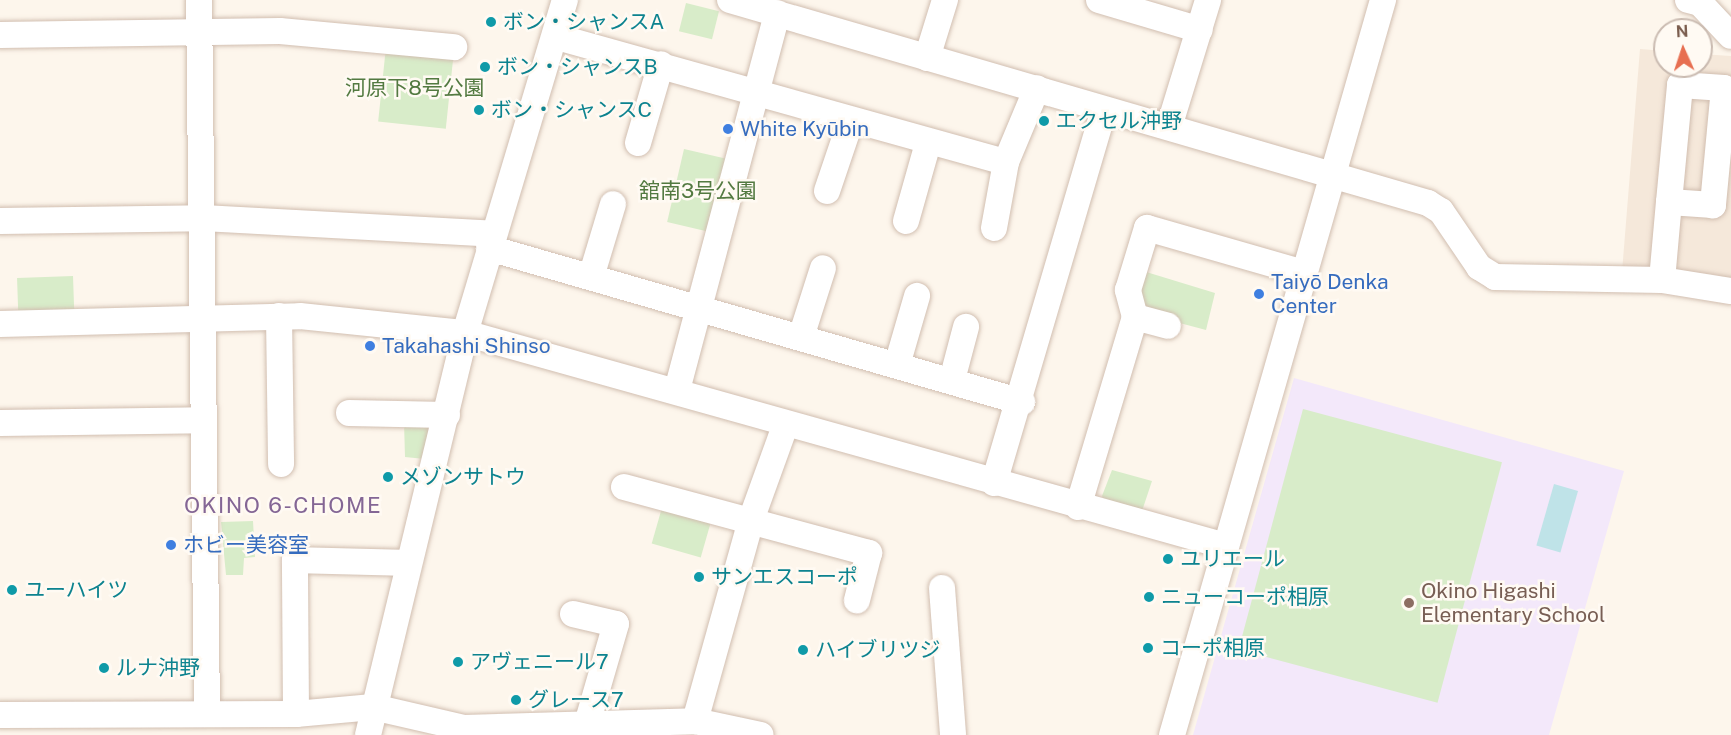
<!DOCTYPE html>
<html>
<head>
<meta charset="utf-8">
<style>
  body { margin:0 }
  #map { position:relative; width:1731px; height:735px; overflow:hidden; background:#fdf6ec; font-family:"Public Sans","Noto Sans JP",sans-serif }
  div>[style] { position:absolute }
  .residential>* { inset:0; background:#f5e8da }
  .education>* { inset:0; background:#f3e8fa }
  .green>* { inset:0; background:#d8ecc9; transform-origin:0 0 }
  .water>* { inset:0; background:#bfe3e8; transform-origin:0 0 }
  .roads { filter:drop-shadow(0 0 2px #d1beb0) drop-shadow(0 0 2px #d1beb0) }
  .minor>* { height:26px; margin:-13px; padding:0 13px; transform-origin:13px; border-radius:13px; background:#fff }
  .dots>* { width:16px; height:16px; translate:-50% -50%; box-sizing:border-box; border:3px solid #fffaf3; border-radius:50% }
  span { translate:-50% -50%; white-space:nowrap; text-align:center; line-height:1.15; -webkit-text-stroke:5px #fffaf3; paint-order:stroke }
  .culture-label { font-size:21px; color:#0d838f }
  .left { translate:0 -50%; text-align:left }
  .park-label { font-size:21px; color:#537a41 }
  .shop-label { font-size:21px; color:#366cbe }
  .education-label { font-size:21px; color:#785e54 }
  .neighbourhood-label { font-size:22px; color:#846695; letter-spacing:1.5px }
  .north { position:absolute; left:1653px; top:18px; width:60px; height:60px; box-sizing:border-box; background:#fffaf3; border:2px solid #cabbb1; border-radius:50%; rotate:357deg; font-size:16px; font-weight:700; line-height:24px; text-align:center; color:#7a5c4d }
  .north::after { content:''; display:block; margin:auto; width:21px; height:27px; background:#e76f51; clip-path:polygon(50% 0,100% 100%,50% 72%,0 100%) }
</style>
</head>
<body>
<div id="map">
  <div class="residential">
    <i style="clip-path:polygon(1640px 49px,1665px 51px,1665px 66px,1701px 66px,1701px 54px,1731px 56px,1731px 281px,1710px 274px,1681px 275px,1671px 265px,1677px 216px,1716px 212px,1728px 85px,1674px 80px,1651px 272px,1622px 272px)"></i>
    <i style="clip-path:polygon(1711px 94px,1710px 189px,1686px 199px,1677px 187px,1684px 98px)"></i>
  </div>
  <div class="education">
    <i style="clip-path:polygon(1294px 378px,1624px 471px,1549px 735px,1193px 735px)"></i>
  </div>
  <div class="green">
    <i style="left:686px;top:3px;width:34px;height:29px;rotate:14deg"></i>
    <i style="left:386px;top:47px;width:68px;height:75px;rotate:6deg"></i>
    <i style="left:684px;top:149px;width:48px;height:75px;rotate:13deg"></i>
    <i style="clip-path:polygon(1143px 271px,1215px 293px,1206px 330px,1142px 313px,1135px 292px)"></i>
    <i style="left:73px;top:276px;width:38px;height:56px;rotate:88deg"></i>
    <i style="left:1303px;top:409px;width:206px;height:249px;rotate:15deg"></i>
    <i style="clip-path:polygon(404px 422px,428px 423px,434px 433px,425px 459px,405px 457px)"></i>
    <i style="clip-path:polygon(1112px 470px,1152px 481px,1140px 517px,1107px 508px,1102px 496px)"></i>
    <i style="left:663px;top:504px;width:51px;height:41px;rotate:16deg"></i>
    <i style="clip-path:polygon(253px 521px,255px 557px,244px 558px,243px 575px,226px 575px,221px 522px)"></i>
  </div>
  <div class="water">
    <i style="left:1554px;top:484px;width:25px;height:64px;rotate:16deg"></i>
  </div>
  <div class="roads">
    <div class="minor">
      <i style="left:199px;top:0;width:714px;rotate:89.36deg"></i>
      <i style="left:730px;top:0;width:727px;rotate:16.22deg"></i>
      <i style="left:1428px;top:203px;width:15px;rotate:32deg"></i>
      <i style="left:1441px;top:211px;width:68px;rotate:55.8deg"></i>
      <i style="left:1479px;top:267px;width:19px;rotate:32deg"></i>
      <i style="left:1495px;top:277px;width:167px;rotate:1deg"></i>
      <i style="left:1662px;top:280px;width:70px;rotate:9.1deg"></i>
      <i style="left:1099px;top:0;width:105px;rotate:16.5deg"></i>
      <i style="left:1688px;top:0;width:12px;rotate:14deg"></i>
      <i style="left:1700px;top:3px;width:45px;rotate:46.8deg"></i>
      <i style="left:0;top:35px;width:280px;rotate:-0.8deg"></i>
      <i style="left:280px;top:31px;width:175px;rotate:5.3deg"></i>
      <i style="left:557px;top:37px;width:466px;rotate:15.6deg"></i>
      <i style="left:927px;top:58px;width:61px;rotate:-72.8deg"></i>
      <i style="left:1169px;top:127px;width:133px;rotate:-72.9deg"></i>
      <i style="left:638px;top:143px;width:82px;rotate:-73.8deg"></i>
      <i style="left:827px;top:191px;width:72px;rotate:-71.3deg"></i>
      <i style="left:0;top:221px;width:203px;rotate:-0.8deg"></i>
      <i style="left:203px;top:218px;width:291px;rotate:3.1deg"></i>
      <i style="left:906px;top:221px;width:81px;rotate:-74.2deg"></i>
      <i style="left:994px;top:228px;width:67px;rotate:-79.7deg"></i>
      <i style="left:1006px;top:162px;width:80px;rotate:-67.3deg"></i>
      <i style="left:489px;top:248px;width:555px;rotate:16.12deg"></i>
      <i style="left:591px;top:277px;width:76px;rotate:-73.2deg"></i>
      <i style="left:1662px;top:280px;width:78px;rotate:-84.9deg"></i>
      <i style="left:1669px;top:202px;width:118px;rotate:-84.6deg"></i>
      <i style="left:1680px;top:85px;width:44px;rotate:3.9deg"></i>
      <i style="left:1724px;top:88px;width:118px;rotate:95.4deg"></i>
      <i style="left:1713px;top:205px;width:44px;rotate:-176.1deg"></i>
      <i style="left:279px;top:316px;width:148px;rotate:89.2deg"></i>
      <i style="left:1135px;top:317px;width:34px;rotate:15deg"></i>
      <i style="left:0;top:324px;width:300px;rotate:-1.5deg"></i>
      <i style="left:300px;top:316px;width:166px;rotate:5.9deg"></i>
      <i style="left:465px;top:333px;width:790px;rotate:15.64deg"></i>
      <i style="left:801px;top:337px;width:72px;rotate:-72.3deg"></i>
      <i style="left:897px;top:365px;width:72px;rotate:-73.8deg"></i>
      <i style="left:952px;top:380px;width:55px;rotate:-75.2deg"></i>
      <i style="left:677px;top:390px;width:390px;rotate:-75.1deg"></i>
      <i style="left:349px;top:413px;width:98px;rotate:1.2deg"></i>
      <i style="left:0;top:423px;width:204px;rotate:-0.8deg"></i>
      <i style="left:994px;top:483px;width:389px;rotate:-73.6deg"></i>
      <i style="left:624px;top:487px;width:254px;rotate:15.1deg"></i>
      <i style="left:869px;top:553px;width:49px;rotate:104.3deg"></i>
      <i style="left:1078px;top:507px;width:198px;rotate:-73.3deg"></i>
      <i style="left:1135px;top:317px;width:28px;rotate:-105deg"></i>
      <i style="left:1128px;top:290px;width:65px;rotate:-73deg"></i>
      <i style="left:1147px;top:228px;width:163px;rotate:16deg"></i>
      <i style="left:942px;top:588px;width:147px;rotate:85.7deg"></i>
      <i style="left:573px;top:614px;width:44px;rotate:13.1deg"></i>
      <i style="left:616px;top:624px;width:104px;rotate:106.2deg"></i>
      <i style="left:296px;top:714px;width:154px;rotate:-90.4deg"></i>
      <i style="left:295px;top:560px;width:113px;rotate:1.5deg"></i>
      <i style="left:0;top:715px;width:296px;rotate:-0.2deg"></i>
      <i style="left:296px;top:714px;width:77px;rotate:-5.2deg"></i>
      <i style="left:373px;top:707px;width:93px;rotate:13deg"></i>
      <i style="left:464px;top:728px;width:231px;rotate:-1.7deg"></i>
      <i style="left:695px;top:721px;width:67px;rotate:12deg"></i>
      <i style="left:695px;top:721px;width:209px;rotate:-74.4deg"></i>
      <i style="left:751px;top:520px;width:100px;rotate:-70.1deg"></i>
      <i style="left:368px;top:735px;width:414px;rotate:-76.4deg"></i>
      <i style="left:465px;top:333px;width:348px;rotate:-73.3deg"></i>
      <i style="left:1172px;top:735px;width:765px;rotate:-73.98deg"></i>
    </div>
  </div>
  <div class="dots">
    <i style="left:491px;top:22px;background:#0f9aa8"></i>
    <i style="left:485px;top:67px;background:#0f9aa8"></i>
    <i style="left:479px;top:110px;background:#0f9aa8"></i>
    <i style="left:1044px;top:121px;background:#0f9aa8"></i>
    <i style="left:728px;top:129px;background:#3f7fe0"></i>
    <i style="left:1259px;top:294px;background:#3f7fe0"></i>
    <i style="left:370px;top:346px;background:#3f7fe0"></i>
    <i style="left:388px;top:477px;background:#0f9aa8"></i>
    <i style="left:171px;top:545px;background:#3f7fe0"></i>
    <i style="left:1168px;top:559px;background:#0f9aa8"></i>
    <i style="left:699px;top:577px;background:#0f9aa8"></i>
    <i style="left:12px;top:590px;background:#0f9aa8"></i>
    <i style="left:1149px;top:597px;background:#0f9aa8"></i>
    <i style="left:1409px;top:603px;background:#8d6e63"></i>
    <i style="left:1148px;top:648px;background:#0f9aa8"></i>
    <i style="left:803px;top:650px;background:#0f9aa8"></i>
    <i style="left:458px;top:662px;background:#0f9aa8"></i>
    <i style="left:104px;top:668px;background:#0f9aa8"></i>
    <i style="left:516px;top:700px;background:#0f9aa8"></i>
  </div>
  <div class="culture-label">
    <span class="left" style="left:503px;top:22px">ボン・シャンスA</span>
    <span class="left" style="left:497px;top:67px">ボン・シャンスB</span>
    <span class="left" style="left:491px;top:110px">ボン・シャンスC</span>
    <span class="left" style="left:1056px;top:121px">エクセル沖野</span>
    <span class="left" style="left:400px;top:477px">メゾンサトウ</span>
    <span class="left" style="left:1180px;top:559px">ユリエール</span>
    <span class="left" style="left:711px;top:577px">サンエスコーポ</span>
    <span class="left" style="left:24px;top:590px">ユーハイツ</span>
    <span class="left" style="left:1161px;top:597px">ニューコーポ相原</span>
    <span class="left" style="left:1160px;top:648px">コーポ相原</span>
    <span class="left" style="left:815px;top:650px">ハイブリツジ</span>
    <span class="left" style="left:470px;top:662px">アヴェニール7</span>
    <span class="left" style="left:116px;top:668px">ルナ沖野</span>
    <span class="left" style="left:528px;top:700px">グレース7</span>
  </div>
  <div class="park-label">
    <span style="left:415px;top:88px">河原下8号公園</span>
    <span style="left:698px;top:191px">舘南3号公園</span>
  </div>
  <div class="shop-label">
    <span class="left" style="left:740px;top:129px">White Kyūbin</span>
    <span class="left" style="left:1271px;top:294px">Taiyō Denka<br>Center</span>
    <span class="left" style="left:382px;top:346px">Takahashi Shinso</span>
    <span class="left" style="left:183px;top:545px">ホビー美容室</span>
  </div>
  <div class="education-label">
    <span class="left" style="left:1421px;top:603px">Okino Higashi<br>Elementary School</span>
  </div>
  <div class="neighbourhood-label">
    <span style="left:283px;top:506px">OKINO 6-CHOME</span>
  </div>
  <div class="north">N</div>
</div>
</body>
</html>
